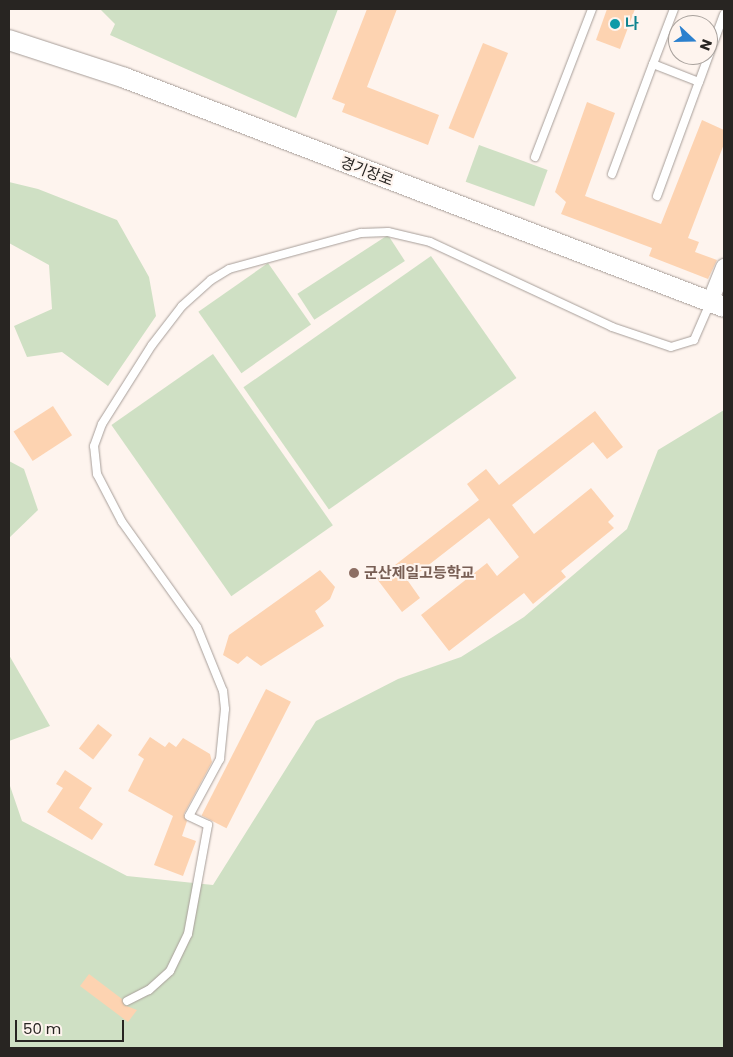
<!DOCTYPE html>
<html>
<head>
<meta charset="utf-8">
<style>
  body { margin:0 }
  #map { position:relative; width:733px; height:1057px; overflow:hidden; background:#fef4ee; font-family:Poppins,"Noto Sans KR",sans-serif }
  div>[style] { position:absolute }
  .green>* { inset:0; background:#cfe0c4; transform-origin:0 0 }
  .building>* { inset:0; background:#fdd3b1; transform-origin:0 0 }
  .roads { filter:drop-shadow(0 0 1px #a79e99) drop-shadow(0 0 1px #a79e99) }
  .service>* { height:8px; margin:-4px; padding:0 4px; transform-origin:4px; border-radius:4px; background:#fff }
  .minor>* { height:16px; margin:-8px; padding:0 8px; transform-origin:8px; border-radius:8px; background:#fff }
  .tertiary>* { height:20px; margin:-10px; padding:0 10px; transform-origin:10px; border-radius:10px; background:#fff }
  .dots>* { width:14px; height:14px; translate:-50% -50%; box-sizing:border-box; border:2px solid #fef4ee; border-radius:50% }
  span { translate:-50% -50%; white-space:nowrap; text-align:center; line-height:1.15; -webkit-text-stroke:4px #fef4ee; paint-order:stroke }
  .culture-label { font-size:15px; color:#0d838f; font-weight:700 }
  .left { translate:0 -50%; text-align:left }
  .street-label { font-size:15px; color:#282522 }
  .education-label { font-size:15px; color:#785e54; font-weight:700 }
  .frame { position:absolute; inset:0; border:10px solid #282522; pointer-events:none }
  .north { position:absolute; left:668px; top:15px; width:50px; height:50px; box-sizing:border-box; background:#fef4ee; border:1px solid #a8a19c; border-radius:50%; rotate:111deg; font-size:14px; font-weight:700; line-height:20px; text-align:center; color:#282522 }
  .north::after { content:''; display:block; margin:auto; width:18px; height:22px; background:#2b80ce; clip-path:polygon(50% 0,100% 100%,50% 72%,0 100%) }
  .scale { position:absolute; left:15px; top:1020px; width:109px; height:22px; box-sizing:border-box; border:2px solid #282522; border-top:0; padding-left:6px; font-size:15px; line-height:18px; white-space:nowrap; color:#282522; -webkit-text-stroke:4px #fef4ee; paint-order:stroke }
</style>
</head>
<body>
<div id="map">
  <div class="green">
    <i style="clip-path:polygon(100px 9px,338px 9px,296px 118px,110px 35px,115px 24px)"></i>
    <i style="left:479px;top:145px;width:73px;height:39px;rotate:20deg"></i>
    <i style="clip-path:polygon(9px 182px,38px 189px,117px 220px,149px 277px,156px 316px,108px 386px,62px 352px,27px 357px,14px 326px,52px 309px,49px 265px,9px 243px)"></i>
    <i style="left:388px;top:235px;width:31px;height:108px;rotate:57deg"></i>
    <i style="left:431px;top:256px;width:149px;height:229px;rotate:55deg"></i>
    <i style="left:268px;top:263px;width:75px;height:85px;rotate:55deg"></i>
    <i style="left:213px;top:354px;width:209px;height:124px;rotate:55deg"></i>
    <i style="clip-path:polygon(724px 410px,724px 1048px,9px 1048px,9px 783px,22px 821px,127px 876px,213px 885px,316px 721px,398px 679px,461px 657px,524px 617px,627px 529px,658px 450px)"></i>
    <i style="clip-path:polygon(9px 461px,24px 469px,38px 510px,9px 538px)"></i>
    <i style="clip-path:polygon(9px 655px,50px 726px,9px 741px)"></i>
  </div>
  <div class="building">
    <i style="clip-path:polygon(367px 9px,397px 9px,367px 87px,439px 115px,428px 145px,342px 112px,345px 104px,332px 99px)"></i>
    <i style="clip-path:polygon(607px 9px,635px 9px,620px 49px,596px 40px)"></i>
    <i style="left:483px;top:43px;width:27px;height:92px;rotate:22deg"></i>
    <i style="clip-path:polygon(587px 102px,615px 113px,585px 196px,661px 224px,702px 120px,724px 130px,724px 144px,688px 238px,699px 242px,695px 252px,717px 260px,708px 279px,649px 256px,652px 248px,561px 214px,566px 202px,555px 192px)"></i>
    <i style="left:53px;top:406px;width:35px;height:47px;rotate:57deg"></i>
    <i style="clip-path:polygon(595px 411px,623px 447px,607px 459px,593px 442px,512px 505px,534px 534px,591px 488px,614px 516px,608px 522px,614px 528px,561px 571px,566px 577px,533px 604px,524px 593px,449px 651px,421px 615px,487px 563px,497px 576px,519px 557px,489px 518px,408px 581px,420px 598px,402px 612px,377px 579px,479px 500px,467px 484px,486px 469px,499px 485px)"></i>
    <i style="clip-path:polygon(320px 570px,335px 587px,330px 599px,315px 611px,324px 626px,261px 666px,247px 656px,238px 664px,223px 655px,229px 635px)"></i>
    <i style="left:266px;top:689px;width:28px;height:142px;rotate:27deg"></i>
    <i style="left:98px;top:724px;width:18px;height:31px;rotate:38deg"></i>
    <i style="clip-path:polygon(150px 737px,165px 747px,169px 742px,176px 747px,183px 738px,210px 754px,212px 762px,184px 814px,187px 821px,182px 836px,196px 841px,183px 876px,154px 865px,173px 816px,128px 791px,144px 759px,138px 755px)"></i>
    <i style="clip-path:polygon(65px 770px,92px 788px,79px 808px,103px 824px,92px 840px,47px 812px,63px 788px,56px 784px)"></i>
    <i style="clip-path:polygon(89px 974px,122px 999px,124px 1005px,137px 1010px,128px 1022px,80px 986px)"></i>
  </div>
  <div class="roads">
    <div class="service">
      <i style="left:674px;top:9px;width:59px;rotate:110.9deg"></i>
      <i style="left:653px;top:64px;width:49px;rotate:21.4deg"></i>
      <i style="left:699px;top:82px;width:72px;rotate:-69.8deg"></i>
      <i style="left:535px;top:157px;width:159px;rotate:-68.9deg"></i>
      <i style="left:612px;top:174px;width:117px;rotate:-69.6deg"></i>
      <i style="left:657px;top:196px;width:121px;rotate:-69.8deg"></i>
      <i style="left:127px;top:1001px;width:25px;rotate:-27deg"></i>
      <i style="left:149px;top:990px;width:28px;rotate:-42deg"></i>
      <i style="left:170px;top:971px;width:41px;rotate:-64.1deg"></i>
      <i style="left:188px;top:934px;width:111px;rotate:-79.6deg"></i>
      <i style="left:208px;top:825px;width:21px;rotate:-155deg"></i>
      <i style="left:189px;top:816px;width:65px;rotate:-61.5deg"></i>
      <i style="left:220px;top:759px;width:50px;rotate:-84.3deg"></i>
      <i style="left:225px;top:709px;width:18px;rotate:-96deg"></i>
      <i style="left:223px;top:691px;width:69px;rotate:-112.1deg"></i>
      <i style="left:197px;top:627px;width:129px;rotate:-125.5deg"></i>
      <i style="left:122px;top:522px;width:54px;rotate:-117.5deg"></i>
      <i style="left:97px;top:474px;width:28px;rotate:-96deg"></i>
      <i style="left:94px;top:446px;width:23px;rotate:-70deg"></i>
      <i style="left:102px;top:424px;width:93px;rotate:-57.7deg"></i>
      <i style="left:152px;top:345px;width:49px;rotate:-52.4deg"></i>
      <i style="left:182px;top:306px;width:39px;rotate:-42deg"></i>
      <i style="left:211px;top:280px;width:21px;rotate:-31deg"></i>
      <i style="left:229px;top:269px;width:137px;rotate:-15.3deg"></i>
      <i style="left:361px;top:233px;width:27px;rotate:-2deg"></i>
      <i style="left:388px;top:232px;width:43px;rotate:13.4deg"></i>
      <i style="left:430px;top:242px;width:201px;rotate:25deg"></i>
      <i style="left:612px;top:327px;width:62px;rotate:18.7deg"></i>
      <i style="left:671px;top:347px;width:24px;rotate:-17deg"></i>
      <i style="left:694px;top:340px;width:40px;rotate:-66.6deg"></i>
    </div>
    <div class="minor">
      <i style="left:710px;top:302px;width:38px;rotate:-68deg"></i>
    </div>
    <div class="tertiary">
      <i style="left:9px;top:40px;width:122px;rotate:18.1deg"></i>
      <i style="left:125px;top:78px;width:641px;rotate:20.92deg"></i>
    </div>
  </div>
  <div class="dots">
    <i style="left:615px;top:24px;background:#0f9aa8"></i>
    <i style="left:354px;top:573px;background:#8d6e63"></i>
  </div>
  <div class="culture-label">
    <span class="left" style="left:625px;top:24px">나</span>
  </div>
  <div class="street-label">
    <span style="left:367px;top:171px;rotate:21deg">경기장로</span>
  </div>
  <div class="education-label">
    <span class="left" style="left:364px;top:573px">군산제일고등학교</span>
  </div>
  <div class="frame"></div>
  <div class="north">N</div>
  <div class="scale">50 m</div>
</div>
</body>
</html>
